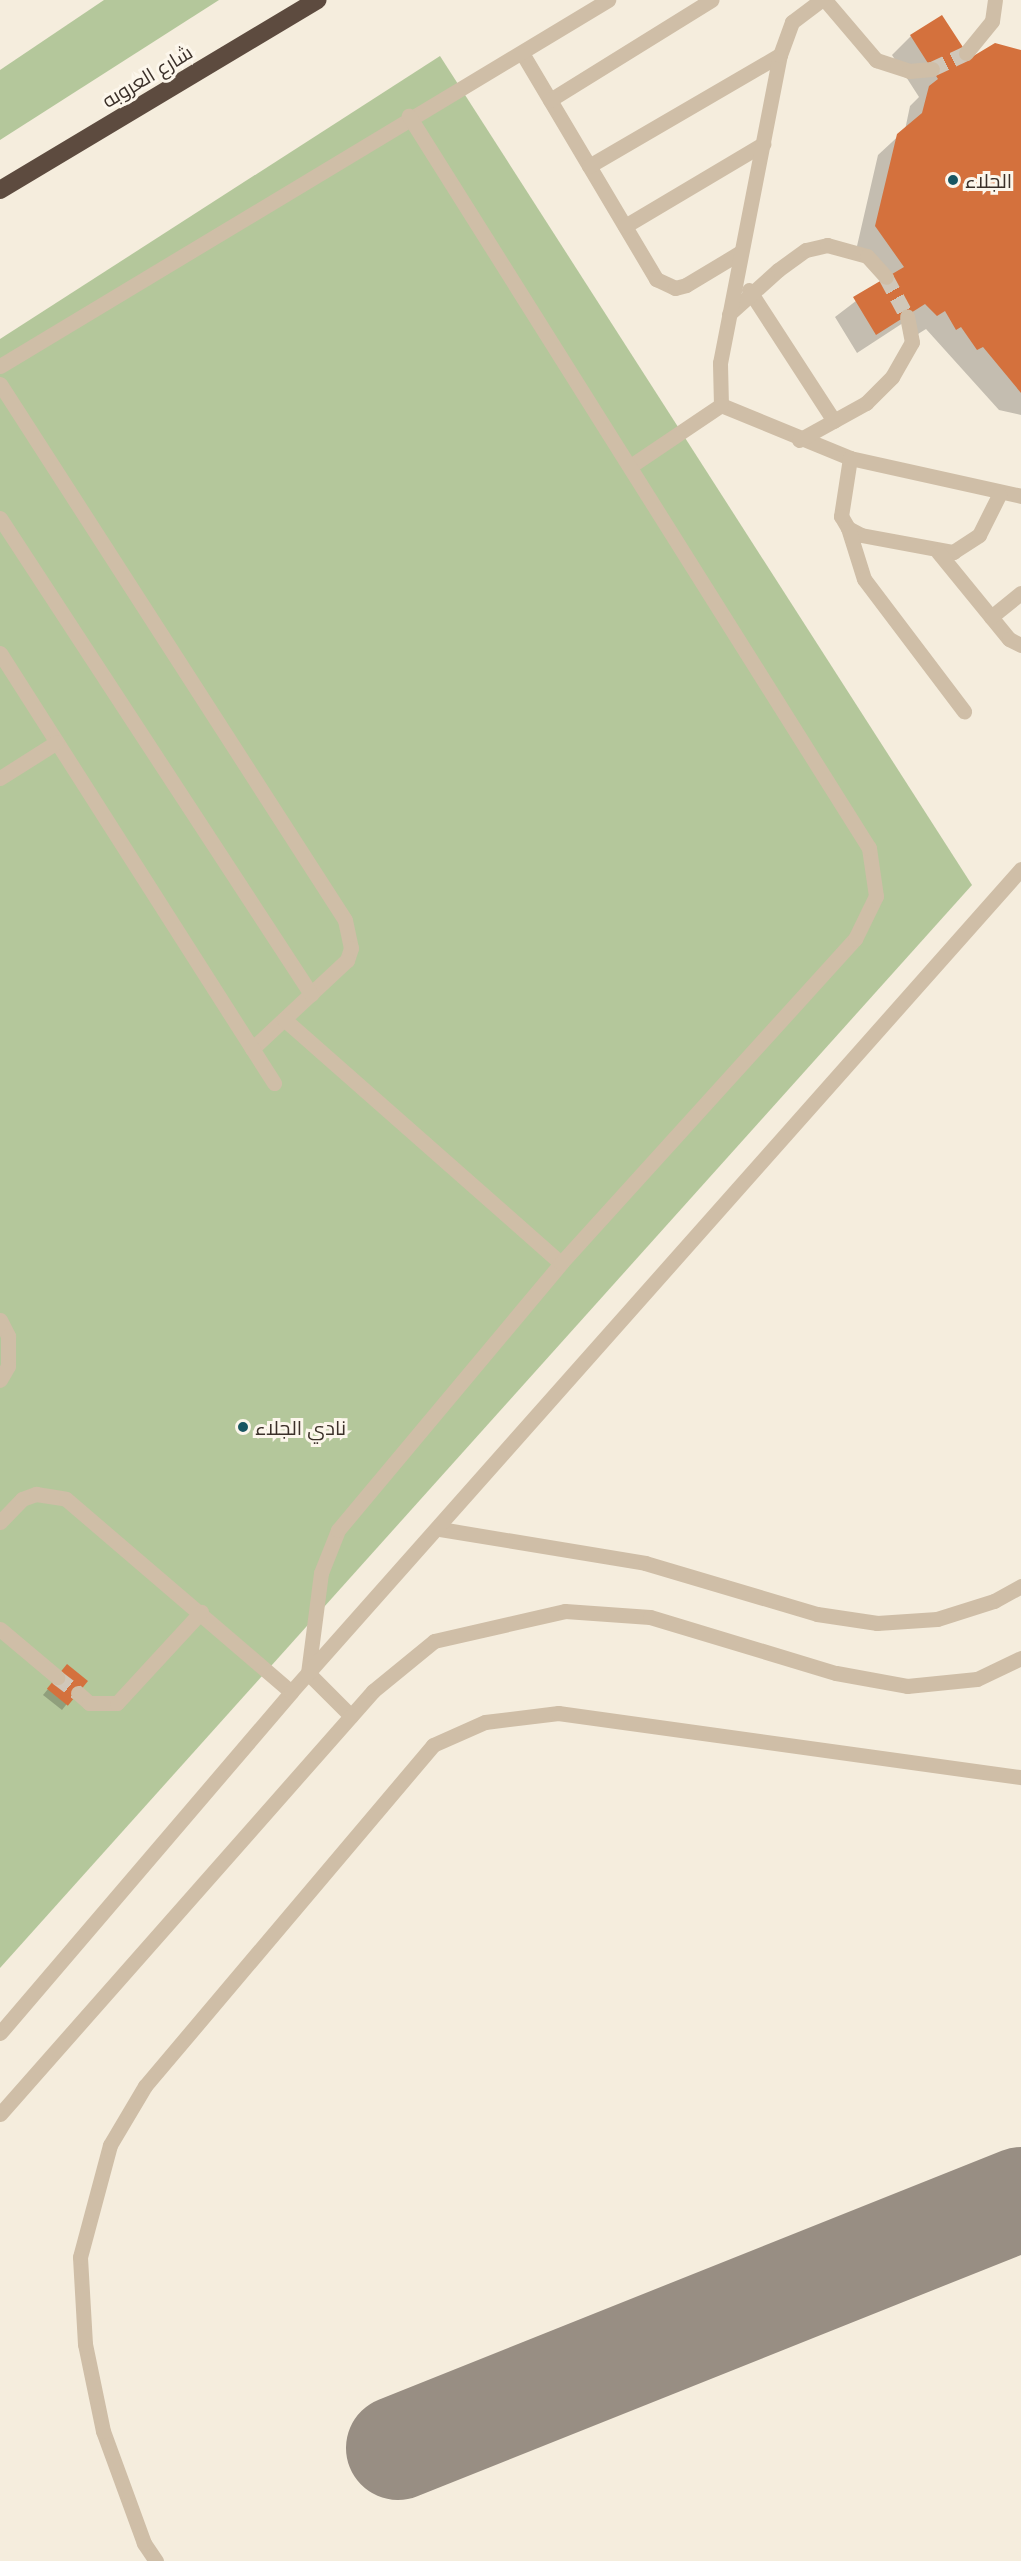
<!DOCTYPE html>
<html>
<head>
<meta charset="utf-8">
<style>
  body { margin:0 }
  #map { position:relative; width:1021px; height:2561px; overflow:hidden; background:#f5eddd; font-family:Lato,Cairo,sans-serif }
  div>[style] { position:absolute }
  .green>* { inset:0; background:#b4c79b }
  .shadow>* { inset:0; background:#0003 }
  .taxiway>* { height:104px; margin:-52px; padding:0 52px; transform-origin:52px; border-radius:52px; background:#988e83 }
  .building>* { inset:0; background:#d4713d; transform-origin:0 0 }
  .minor-tunnel>* { height:15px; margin-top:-7.5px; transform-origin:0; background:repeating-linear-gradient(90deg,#d0c7b9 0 15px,transparent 0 23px) }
  .minor>* { height:15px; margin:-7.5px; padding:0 7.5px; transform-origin:7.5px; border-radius:7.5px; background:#cfbea7 }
  .highway>* { height:18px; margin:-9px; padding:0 9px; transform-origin:9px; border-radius:9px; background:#5d4b3f }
  .dots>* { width:16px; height:16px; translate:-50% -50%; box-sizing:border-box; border:3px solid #fcf6eb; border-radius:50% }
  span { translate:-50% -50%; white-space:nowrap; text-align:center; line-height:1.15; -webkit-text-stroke:6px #fcf6eb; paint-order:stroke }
  .street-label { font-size:20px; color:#3b3029 }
  .poi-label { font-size:20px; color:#3b3029 }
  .left { translate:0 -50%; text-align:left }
</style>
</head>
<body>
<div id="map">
  <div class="green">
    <i style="clip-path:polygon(104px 0,219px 0,0 140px,0 70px)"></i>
    <i style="clip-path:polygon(440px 56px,972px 885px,0 1968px,0 339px)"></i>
  </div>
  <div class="shadow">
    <i style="clip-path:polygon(911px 36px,969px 60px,1021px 51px,1021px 415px,999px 410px,926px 329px,918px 334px,906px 321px,857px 353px,835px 317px,882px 281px,857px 246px,878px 155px,905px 130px,910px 106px,919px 97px,892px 55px)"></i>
    <i style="clip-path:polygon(63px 1671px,85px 1681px,62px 1710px,43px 1695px)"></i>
  </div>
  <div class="taxiway">
    <i style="left:398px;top:2448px;width:671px;rotate:-21.79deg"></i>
  </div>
  <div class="building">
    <i style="clip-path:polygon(942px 15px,970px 58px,995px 43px,1021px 50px,1021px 393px,983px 347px,977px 350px,961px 327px,956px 330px,945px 311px,937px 316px,925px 304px,876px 335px,853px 297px,904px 267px,875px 226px,897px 134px,922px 113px,929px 86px,938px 79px,910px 35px)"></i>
    <i style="left:67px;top:1664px;width:27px;height:32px;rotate:39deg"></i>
  </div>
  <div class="minor-tunnel">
    <i style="left:932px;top:69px;width:38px;rotate:-25deg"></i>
    <i style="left:886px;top:277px;width:44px;rotate:61.7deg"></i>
    <i style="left:57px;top:1677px;width:26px;rotate:37deg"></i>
  </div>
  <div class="minor">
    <i style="left:825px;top:0;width:79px;rotate:49.6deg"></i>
    <i style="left:876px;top:60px;width:35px;rotate:18deg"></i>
    <i style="left:909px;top:71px;width:23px;rotate:-5deg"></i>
    <i style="left:522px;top:53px;width:263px;rotate:59.3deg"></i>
    <i style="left:656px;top:279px;width:21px;rotate:25deg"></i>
    <i style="left:675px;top:288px;width:11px;rotate:-15deg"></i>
    <i style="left:686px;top:285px;width:64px;rotate:-31deg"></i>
    <i style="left:966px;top:53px;width:41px;rotate:-50.9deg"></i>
    <i style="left:992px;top:21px;width:21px;rotate:-82deg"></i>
    <i style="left:550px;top:100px;width:190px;rotate:-31.8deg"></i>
    <i style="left:589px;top:166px;width:221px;rotate:-30.2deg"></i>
    <i style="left:625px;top:226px;width:161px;rotate:-30.7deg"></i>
    <i style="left:749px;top:290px;width:156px;rotate:57deg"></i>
    <i style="left:729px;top:314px;width:66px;rotate:-41.9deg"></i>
    <i style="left:778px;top:270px;width:34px;rotate:-36deg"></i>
    <i style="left:806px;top:250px;width:22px;rotate:-13deg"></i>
    <i style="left:827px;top:245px;width:41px;rotate:15.4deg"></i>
    <i style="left:867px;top:256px;width:28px;rotate:48deg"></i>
    <i style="left:0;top:366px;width:710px;rotate:-31.05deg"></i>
    <i style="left:0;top:384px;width:637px;rotate:57.23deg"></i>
    <i style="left:345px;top:920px;width:29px;rotate:78deg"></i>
    <i style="left:351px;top:948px;width:13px;rotate:108deg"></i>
    <i style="left:347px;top:960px;width:130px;rotate:136.9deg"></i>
    <i style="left:721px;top:405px;width:42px;rotate:-91.4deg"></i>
    <i style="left:720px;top:363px;width:314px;rotate:-79deg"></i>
    <i style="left:780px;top:55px;width:35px;rotate:-70deg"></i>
    <i style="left:792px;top:22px;width:36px;rotate:-37deg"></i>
    <i style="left:721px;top:405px;width:139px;rotate:22.3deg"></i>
    <i style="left:850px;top:458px;width:175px;rotate:12.5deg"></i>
    <i style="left:799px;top:440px;width:77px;rotate:-28.9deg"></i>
    <i style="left:866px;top:403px;width:37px;rotate:-45deg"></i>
    <i style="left:892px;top:377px;width:40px;rotate:-60.3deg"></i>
    <i style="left:912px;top:342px;width:26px;rotate:-101deg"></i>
    <i style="left:850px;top:458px;width:59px;rotate:98.8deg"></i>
    <i style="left:841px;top:516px;width:14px;rotate:60deg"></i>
    <i style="left:848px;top:528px;width:15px;rotate:28deg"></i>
    <i style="left:861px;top:535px;width:94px;rotate:10.5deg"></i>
    <i style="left:953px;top:552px;width:31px;rotate:-33deg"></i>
    <i style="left:979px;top:535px;width:45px;rotate:-63.4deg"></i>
    <i style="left:632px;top:465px;width:107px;rotate:-34deg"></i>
    <i style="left:0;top:518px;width:569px;rotate:56.84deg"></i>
    <i style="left:848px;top:528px;width:53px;rotate:72.6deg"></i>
    <i style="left:864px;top:579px;width:166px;rotate:52.9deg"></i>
    <i style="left:938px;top:552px;width:112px;rotate:50.8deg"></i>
    <i style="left:1009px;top:639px;width:13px;rotate:27deg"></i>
    <i style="left:991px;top:617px;width:38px;rotate:-39deg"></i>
    <i style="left:0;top:653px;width:510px;rotate:57.49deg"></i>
    <i style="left:0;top:778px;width:67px;rotate:-32.3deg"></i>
    <i style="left:284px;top:1019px;width:369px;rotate:41.4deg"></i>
    <i style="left:0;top:1320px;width:18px;rotate:63deg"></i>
    <i style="left:8px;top:1336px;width:30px;rotate:90deg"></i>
    <i style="left:8px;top:1366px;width:16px;rotate:120deg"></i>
    <i style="left:0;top:1522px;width:32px;rotate:-46deg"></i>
    <i style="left:22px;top:1499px;width:15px;rotate:-20deg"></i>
    <i style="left:36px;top:1494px;width:30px;rotate:9deg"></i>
    <i style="left:66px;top:1499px;width:296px;rotate:40.6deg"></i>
    <i style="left:440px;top:1529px;width:208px;rotate:9.4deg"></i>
    <i style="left:645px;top:1563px;width:179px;rotate:16.5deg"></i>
    <i style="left:817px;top:1614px;width:61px;rotate:8.5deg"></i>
    <i style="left:877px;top:1623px;width:60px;rotate:-3.8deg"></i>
    <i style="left:937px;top:1619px;width:60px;rotate:-17.5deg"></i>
    <i style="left:994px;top:1601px;width:31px;rotate:-29deg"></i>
    <i style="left:0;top:1629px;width:75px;rotate:40.1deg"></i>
    <i style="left:78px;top:1693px;width:15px;rotate:42deg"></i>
    <i style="left:89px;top:1703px;width:28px"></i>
    <i style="left:117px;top:1703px;width:124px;rotate:-47.3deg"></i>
    <i style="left:351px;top:1716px;width:61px;rotate:-135deg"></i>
    <i style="left:308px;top:1673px;width:101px;rotate:-82.6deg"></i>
    <i style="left:321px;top:1573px;width:46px;rotate:-68.4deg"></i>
    <i style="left:338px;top:1530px;width:348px;rotate:-50.1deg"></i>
    <i style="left:561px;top:1263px;width:438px;rotate:-47.8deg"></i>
    <i style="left:855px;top:939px;width:48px;rotate:-64deg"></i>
    <i style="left:876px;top:896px;width:49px;rotate:-98.3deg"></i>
    <i style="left:869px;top:848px;width:865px;rotate:-122.15deg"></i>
    <i style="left:0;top:2033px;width:448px;rotate:-49.5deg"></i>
    <i style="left:291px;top:1692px;width:1100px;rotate:-48.43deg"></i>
    <i style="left:0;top:2114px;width:564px;rotate:-48.59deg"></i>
    <i style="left:373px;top:1691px;width:79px;rotate:-39.3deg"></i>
    <i style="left:434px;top:1641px;width:134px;rotate:-12.9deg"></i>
    <i style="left:565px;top:1611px;width:85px;rotate:4deg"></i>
    <i style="left:650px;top:1617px;width:194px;rotate:16.8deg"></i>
    <i style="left:836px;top:1673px;width:72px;rotate:10.4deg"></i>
    <i style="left:907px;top:1686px;width:70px;rotate:-5.7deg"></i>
    <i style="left:977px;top:1679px;width:49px;rotate:-25.5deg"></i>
    <i style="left:156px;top:2561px;width:22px;rotate:-124deg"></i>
    <i style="left:144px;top:2543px;width:119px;rotate:-110.1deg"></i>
    <i style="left:103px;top:2431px;width:89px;rotate:-101.7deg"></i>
    <i style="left:85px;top:2344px;width:87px;rotate:-93.3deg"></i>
    <i style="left:80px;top:2257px;width:116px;rotate:-75deg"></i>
    <i style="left:110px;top:2145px;width:69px;rotate:-59.3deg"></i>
    <i style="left:145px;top:2086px;width:446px;rotate:-49.8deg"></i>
    <i style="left:433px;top:1745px;width:57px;rotate:-23.9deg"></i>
    <i style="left:485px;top:1722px;width:74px;rotate:-7deg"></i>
    <i style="left:558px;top:1713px;width:467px;rotate:7.9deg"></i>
  </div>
  <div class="highway">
    <i style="left:0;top:190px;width:370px;rotate:-30.9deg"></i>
  </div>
  <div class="dots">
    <i style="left:953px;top:180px;background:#185662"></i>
    <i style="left:243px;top:1427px;background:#185662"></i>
  </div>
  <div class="street-label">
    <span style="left:147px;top:76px;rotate:-31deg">شارع العروبه</span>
  </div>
  <div class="poi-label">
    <span class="left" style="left:965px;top:180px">الجلاء</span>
    <span class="left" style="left:255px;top:1427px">نادي الجلاء</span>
  </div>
</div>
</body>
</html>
